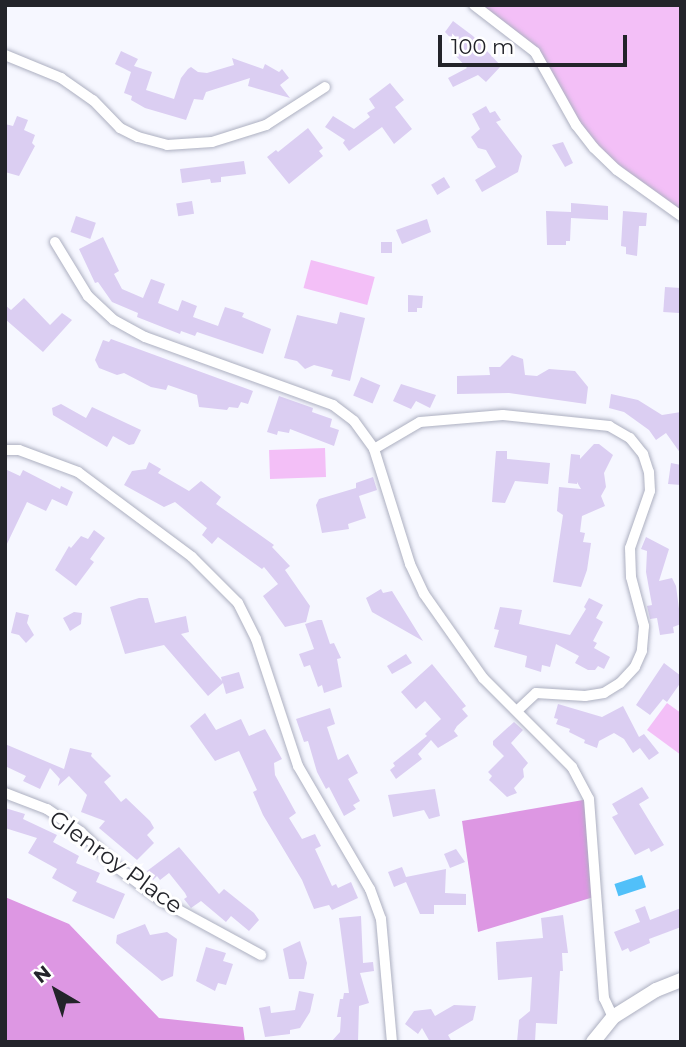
<!DOCTYPE html>
<html>
<head>
<meta charset="utf-8">
<style>
  body { margin:0 }
  #map { position:relative; width:686px; height:1047px; overflow:hidden; background:#f6f7ff; font-family:Montserrat,sans-serif }
  div>[style] { position:absolute }
  .green>* { inset:0; background:#f3bff7; transform-origin:0 0 }
  .forest>* { inset:0; background:#dd97e3 }
  .water>* { inset:0; background:#51c0f9; transform-origin:0 0 }
  .building>* { inset:0; background:#dbcef2; transform-origin:0 0 }
  .roads { filter:drop-shadow(0 0 2px #adb0c1) drop-shadow(0 0 2px #adb0c1) }
  .street>* { height:10px; margin:-5px; padding:0 5px; transform-origin:5px; border-radius:5px; background:#fff }
  .secondary>* { height:14px; margin:-7px; padding:0 7px; transform-origin:7px; border-radius:7px; background:#fff }
  span { translate:-50% -50%; white-space:nowrap; text-align:center; line-height:1.15; -webkit-text-stroke:6px #fff; paint-order:stroke }
  .street-label { font-size:23px; color:#23242a }
  .frame { position:absolute; inset:0; border:7px solid #23242a; pointer-events:none }
  .north { position:absolute; left:21px; top:956px; width:70px; height:70px; -webkit-text-stroke:5px #fff; paint-order:stroke; rotate:321deg; font-size:19px; font-weight:700; line-height:28px; text-align:center; color:#23242a }
  .north::after { content:''; display:block; margin:auto; width:24px; height:32px; background:#23242a; clip-path:polygon(50% 0,100% 100%,50% 72%,0 100%) }
  .scale { position:absolute; left:438px; top:35px; width:189px; height:32px; box-sizing:border-box; border:4px solid #23242a; border-top:0; padding-left:9px; font-size:21px; line-height:24px; white-space:nowrap; color:#23242a; -webkit-text-stroke:5px #fff; paint-order:stroke }
</style>
</head>
<body>
<div id="map">
  <div class="green">
    <i style="clip-path:polygon(474px 5px,681px 5px,681px 216px,594px 148px,535px 52px)"></i>
    <i style="left:311px;top:260px;width:66px;height:29px;rotate:15deg"></i>
    <i style="left:325px;top:448px;width:29px;height:56px;rotate:88deg"></i>
    <i style="clip-path:polygon(667px 703px,681px 713px,681px 755px,647px 730px)"></i>
  </div>
  <div class="forest">
    <i style="clip-path:polygon(589px 799px,597px 896px,478px 932px,462px 821px)"></i>
    <i style="clip-path:polygon(5px 897px,69px 924px,159px 1018px,243px 1027px,245px 1042px,9px 1042px,5px 1039px)"></i>
  </div>
  <div class="water">
    <i style="left:642px;top:875px;width:13px;height:29px;rotate:72deg"></i>
  </div>
  <div class="building">
    <i style="clip-path:polygon(453px 21px,473px 36px,501px 66px,486px 82px,478px 75px,453px 87px,448px 78px,467px 68px,455px 55px,461px 49px,445px 32px)"></i>
    <i style="clip-path:polygon(121px 51px,138px 59px,134px 66px,152px 72px,146px 90px,174px 99px,181px 78px,188px 69px,191px 67px,198px 72px,207px 73px,234px 65px,232px 58px,263px 69px,265px 64px,279px 72px,282px 69px,289px 78px,280px 85px,290px 98px,248px 86px,250px 78px,206px 92px,203px 100px,194px 99px,186px 120px,145px 108px,131px 100px,132px 96px,124px 93px,131px 72px,115px 64px)"></i>
    <i style="clip-path:polygon(390px 83px,404px 100px,395px 107px,412px 129px,394px 144px,382px 127px,349px 151px,343px 143px,345px 140px,325px 127px,333px 116px,354px 129px,370px 117px,367px 113px,375px 108px,369px 99px)"></i>
    <i style="clip-path:polygon(486px 106px,490px 113px,495px 111px,501px 120px,496px 122px,522px 156px,518px 172px,482px 192px,475px 180px,496px 167px,486px 150px,478px 148px,471px 137px,480px 129px,472px 114px)"></i>
    <i style="clip-path:polygon(17px 116px,28px 120px,24px 130px,35px 135px,32px 143px,35px 146px,19px 176px,5px 172px,5px 124px,13px 126px)"></i>
    <i style="clip-path:polygon(308px 128px,323px 148px,319px 151px,323px 156px,289px 184px,267px 157px,276px 150px,278px 152px)"></i>
    <i style="clip-path:polygon(563px 142px,573px 163px,565px 167px,552px 145px)"></i>
    <i style="clip-path:polygon(244px 161px,246px 174px,221px 177px,221px 182px,211px 183px,210px 179px,182px 183px,180px 169px)"></i>
    <i style="left:444px;top:177px;width:12px;height:15px;rotate:59deg"></i>
    <i style="left:192px;top:201px;width:13px;height:16px;rotate:81deg"></i>
    <i style="clip-path:polygon(571px 203px,608px 206px,608px 220px,571px 218px,570px 241px,566px 241px,566px 245px,547px 245px,546px 211px,571px 212px)"></i>
    <i style="clip-path:polygon(623px 211px,647px 213px,646px 226px,639px 226px,637px 256px,626px 254px,626px 247px,621px 246px)"></i>
    <i style="left:76px;top:216px;width:21px;height:17px;rotate:19deg"></i>
    <i style="clip-path:polygon(427px 219px,431px 232px,402px 244px,396px 230px)"></i>
    <i style="clip-path:polygon(103px 237px,119px 271px,114px 274px,122px 289px,143px 298px,151px 279px,165px 284px,158px 303px,178px 311px,182px 300px,197px 306px,193px 317px,218px 326px,225px 307px,244px 313px,242px 317px,271px 329px,263px 354px,197px 332px,195px 336px,181px 331px,180px 334px,137px 317px,138px 313px,112px 302px,98px 282px,95px 283px,79px 249px)"></i>
    <i style="left:381px;top:242px;width:11px;height:11px"></i>
    <i style="left:665px;top:287px;width:16px;height:25px;rotate:4deg"></i>
    <i style="clip-path:polygon(408px 295px,423px 296px,422px 308px,417px 308px,417px 312px,408px 312px)"></i>
    <i style="clip-path:polygon(24px 298px,50px 325px,62px 313px,72px 320px,43px 352px,5px 319px,5px 305px,11px 310px)"></i>
    <i style="clip-path:polygon(340px 312px,365px 318px,350px 381px,331px 376px,333px 370px,314px 365px,305px 369px,297px 361px,284px 358px,297px 315px,337px 324px)"></i>
    <i style="clip-path:polygon(111px 339px,253px 391px,248px 404px,241px 402px,238px 408px,229px 407px,227px 410px,199px 407px,197px 395px,168px 385px,166px 390px,151px 387px,124px 373px,117px 375px,99px 368px,95px 360px,103px 340px,109px 342px)"></i>
    <i style="clip-path:polygon(512px 355px,523px 359px,525px 375px,537px 376px,549px 369px,575px 371px,588px 387px,586px 404px,509px 393px,457px 394px,457px 376px,490px 375px,489px 367px,500px 367px)"></i>
    <i style="left:361px;top:377px;width:21px;height:20px;rotate:23deg"></i>
    <i style="clip-path:polygon(401px 384px,436px 395px,430px 408px,416px 401px,411px 409px,393px 401px)"></i>
    <i style="clip-path:polygon(611px 394px,638px 400px,662px 415px,681px 412px,681px 454px,666px 433px,656px 440px,649px 430px,624px 412px,609px 408px)"></i>
    <i style="clip-path:polygon(279px 396px,313px 408px,312px 412px,332px 419px,330px 427px,339px 430px,334px 446px,290px 429px,289px 433px,278px 431px,277px 435px,267px 432px)"></i>
    <i style="clip-path:polygon(61px 404px,86px 418px,92px 407px,141px 430px,134px 444px,129px 445px,113px 436px,107px 447px,53px 415px,52px 408px)"></i>
    <i style="clip-path:polygon(594px 444px,599px 444px,613px 455px,604px 473px,606px 487px,601px 496px,605px 506px,582px 516px,580px 532px,585px 533px,583px 542px,591px 543px,587px 570px,581px 587px,553px 582px,563px 515px,557px 511px,559px 487px,581px 489px,577px 482px,577px 484px,568px 483px,571px 454px,580px 455px,580px 459px)"></i>
    <i style="clip-path:polygon(496px 451px,507px 451px,507px 459px,550px 463px,548px 484px,515px 481px,505px 503px,492px 502px)"></i>
    <i style="clip-path:polygon(149px 462px,161px 469px,158px 473px,189px 491px,201px 481px,221px 497px,216px 504px,274px 545px,272px 547px,290px 566px,285px 570px,310px 606px,306px 622px,285px 627px,263px 596px,278px 584px,264px 567px,262px 569px,218px 537px,212px 544px,202px 535px,207px 528px,175px 502px,164px 507px,124px 485px,132px 471px,146px 469px)"></i>
    <i style="clip-path:polygon(671px 463px,681px 465px,681px 485px,668px 484px)"></i>
    <i style="clip-path:polygon(5px 469px,20px 476px,23px 470px,60px 489px,61px 486px,73px 492px,67px 506px,52px 499px,46px 511px,27px 502px,5px 548px)"></i>
    <i style="clip-path:polygon(373px 477px,377px 490px,359px 496px,366px 518px,348px 524px,349px 529px,322px 533px,316px 505px,319px 499px,356px 488px,356px 483px)"></i>
    <i style="clip-path:polygon(94px 530px,105px 538px,90px 559px,94px 562px,76px 586px,55px 570px,69px 546px,71px 548px,81px 536px,88px 539px)"></i>
    <i style="clip-path:polygon(646px 537px,669px 549px,659px 581px,672px 578px,676px 586px,681px 624px,673px 627px,674px 633px,660px 635px,657px 618px,650px 619px,647px 606px,652px 605px,646px 572px,647px 551px,641px 549px)"></i>
    <i style="clip-path:polygon(381px 589px,383px 593px,392px 591px,423px 641px,372px 612px,366px 598px)"></i>
    <i style="clip-path:polygon(139px 598px,148px 598px,155px 623px,186px 616px,189px 632px,181px 634px,222px 681px,221px 677px,239px 672px,244px 688px,226px 694px,223px 683px,208px 696px,164px 645px,125px 654px,110px 607px)"></i>
    <i style="clip-path:polygon(589px 598px,603px 605px,596px 618px,603px 622px,593px 641px,597px 643px,594px 648px,610px 657px,604px 669px,598px 666px,595px 670px,588px 670px,575px 663px,579px 656px,556px 644px,550px 667px,542px 665px,541px 672px,525px 667px,527px 656px,494px 647px,499px 630px,494px 629px,500px 607px,522px 610px,519px 624px,570px 635px,586px 609px,584px 607px)"></i>
    <i style="clip-path:polygon(16px 612px,29px 615px,27px 623px,34px 635px,26px 643px,19px 635px,11px 633px)"></i>
    <i style="clip-path:polygon(74px 612px,82px 613px,81px 624px,70px 631px,63px 618px)"></i>
    <i style="clip-path:polygon(318px 620px,322px 620px,330px 644px,334px 643px,341px 658px,337px 659px,342px 687px,324px 693px,322px 685px,318px 687px,310px 665px,304px 667px,299px 654px,314px 649px,305px 624px)"></i>
    <i style="clip-path:polygon(406px 654px,412px 663px,392px 674px,387px 666px)"></i>
    <i style="clip-path:polygon(664px 663px,681px 676px,681px 682px,667px 702px,663px 699px,650px 715px,636px 705px)"></i>
    <i style="clip-path:polygon(432px 664px,466px 706px,462px 709px,468px 716px,457px 726px,454px 731px,458px 736px,438px 748px,431px 740px,418px 754px,422px 759px,396px 779px,390px 770px,395px 766px,393px 763px,427px 736px,425px 734px,441px 719px,425px 701px,416px 709px,401px 692px)"></i>
    <i style="clip-path:polygon(558px 704px,602px 717px,623px 706px,639px 737px,644px 734px,659px 753px,649px 760px,640px 748px,633px 753px,624px 739px,614px 733px,599px 741px,597px 748px,584px 743px,585px 740px,569px 732px,570px 729px,556px 724px,558px 719px,554px 718px)"></i>
    <i style="clip-path:polygon(330px 708px,335px 724px,327px 727px,338px 760px,348px 754px,358px 773px,348px 779px,360px 801px,353px 805px,356px 809px,344px 816px,329px 787px,326px 789px,317px 772px,308px 741px,304px 742px,296px 719px)"></i>
    <i style="clip-path:polygon(205px 713px,216px 730px,241px 719px,249px 736px,265px 729px,282px 759px,274px 763px,275px 775px,296px 813px,289px 818px,302px 839px,315px 834px,321px 846px,315px 849px,332px 886px,336px 884px,338px 888px,351px 882px,358px 898px,332px 910px,329px 905px,314px 909px,302px 880px,263px 815px,253px 792px,257px 790px,239px 751px,215px 761px,190px 726px)"></i>
    <i style="clip-path:polygon(514px 722px,523px 730px,511px 743px,528px 763px,523px 769px,524px 777px,514px 788px,517px 793px,507px 797px,489px 780px,492px 776px,488px 772px,504px 756px,493px 745px,493px 741px)"></i>
    <i style="clip-path:polygon(5px 744px,64px 769px,70px 748px,92px 753px,91px 756px,111px 776px,104px 782px,121px 802px,126px 798px,150px 821px,154px 828px,147px 835px,154px 843px,137px 860px,99px 828px,105px 821px,81px 812px,87px 795px,69px 776px,58px 786px,60px 779px,50px 768px,40px 789px,23px 781px,26px 776px,5px 766px)"></i>
    <i style="clip-path:polygon(642px 787px,649px 798px,639px 804px,664px 845px,651px 852px,649px 848px,635px 855px,612px 817px,618px 814px,612px 804px)"></i>
    <i style="clip-path:polygon(435px 789px,440px 816px,429px 819px,424px 810px,393px 817px,388px 795px)"></i>
    <i style="clip-path:polygon(5px 808px,25px 814px,23px 819px,57px 835px,53px 842px,79px 856px,76px 863px,100px 873px,96px 882px,125px 894px,114px 919px,72px 901px,77px 892px,52px 878px,57px 869px,28px 853px,37px 838px,5px 828px)"></i>
    <i style="clip-path:polygon(179px 847px,219px 894px,224px 889px,254px 913px,259px 920px,249px 931px,231px 916px,226px 922px,201px 901px,191px 908px,184px 899px,187px 897px,185px 893px,169px 873px,160px 880px,157px 876px,153px 880px,147px 871px)"></i>
    <i style="clip-path:polygon(456px 849px,465px 862px,450px 868px,444px 854px)"></i>
    <i style="clip-path:polygon(402px 867px,406px 877px,446px 869px,445px 893px,466px 894px,466px 905px,434px 905px,434px 914px,420px 914px,406px 882px,394px 887px,388px 872px)"></i>
    <i style="clip-path:polygon(645px 906px,650px 920px,681px 908px,681px 927px,649px 939px,650px 943px,630px 952px,628px 948px,622px 951px,614px 932px,640px 922px,635px 910px)"></i>
    <i style="clip-path:polygon(563px 915px,568px 953px,562px 953px,563px 971px,560px 971px,557px 1024px,536px 1023px,535px 1042px,517px 1042px,519px 1020px,530px 1011px,532px 977px,498px 980px,496px 942px,543px 938px,541px 918px)"></i>
    <i style="clip-path:polygon(361px 916px,363px 963px,373px 962px,374px 971px,360px 973px,369px 1003px,359px 1006px,358px 1042px,331px 1042px,340px 1032px,341px 1017px,337px 1017px,340px 999px,343px 999px,344px 993px,349px 993px,339px 918px)"></i>
    <i style="clip-path:polygon(145px 924px,150px 935px,167px 932px,177px 939px,173px 976px,162px 981px,116px 943px,117px 935px)"></i>
    <i style="clip-path:polygon(300px 941px,307px 963px,304px 979px,289px 979px,283px 949px)"></i>
    <i style="clip-path:polygon(206px 947px,226px 953px,223px 961px,233px 964px,226px 985px,218px 983px,215px 991px,196px 981px)"></i>
    <i style="clip-path:polygon(299px 991px,314px 994px,310px 1012px,300px 1028px,290px 1030px,290px 1034px,265px 1037px,259px 1008px,270px 1006px,271px 1013px,295px 1010px)"></i>
    <i style="clip-path:polygon(454px 1005px,476px 1006px,473px 1020px,448px 1035px,452px 1042px,430px 1042px,422px 1028px,418px 1034px,405px 1024px,414px 1011px,431px 1009px,435px 1016px)"></i>
  </div>
  <div class="roads">
    <div class="street">
      <i style="left:474px;top:5px;width:77px;rotate:37.6deg"></i>
      <i style="left:535px;top:52px;width:84px;rotate:60.7deg"></i>
      <i style="left:576px;top:125px;width:29px;rotate:52deg"></i>
      <i style="left:594px;top:148px;width:32px;rotate:44deg"></i>
      <i style="left:617px;top:170px;width:79px;rotate:35.7deg"></i>
      <i style="left:5px;top:55px;width:61px;rotate:22.3deg"></i>
      <i style="left:61px;top:78px;width:39px;rotate:35deg"></i>
      <i style="left:93px;top:100px;width:39px;rotate:46deg"></i>
      <i style="left:120px;top:128px;width:20px;rotate:27deg"></i>
      <i style="left:138px;top:137px;width:30px;rotate:15deg"></i>
      <i style="left:167px;top:145px;width:45px;rotate:-3.8deg"></i>
      <i style="left:212px;top:142px;width:57px;rotate:-17.5deg"></i>
      <i style="left:266px;top:125px;width:70px;rotate:-32.8deg"></i>
      <i style="left:55px;top:242px;width:63px;rotate:58.6deg"></i>
      <i style="left:88px;top:296px;width:35px;rotate:43deg"></i>
      <i style="left:114px;top:320px;width:35px;rotate:29deg"></i>
      <i style="left:145px;top:337px;width:200px;rotate:19.9deg"></i>
      <i style="left:333px;top:405px;width:26px;rotate:37deg"></i>
      <i style="left:354px;top:421px;width:34px;rotate:54deg"></i>
      <i style="left:374px;top:449px;width:121px;rotate:72.6deg"></i>
      <i style="left:410px;top:564px;width:33px;rotate:65deg"></i>
      <i style="left:424px;top:594px;width:103px;rotate:54.9deg"></i>
      <i style="left:483px;top:678px;width:126px;rotate:45deg"></i>
      <i style="left:572px;top:767px;width:36px;rotate:62deg"></i>
      <i style="left:589px;top:799px;width:200px;rotate:85.7deg"></i>
      <i style="left:604px;top:998px;width:21px;rotate:65deg"></i>
      <i style="left:374px;top:449px;width:53px;rotate:-30.4deg"></i>
      <i style="left:420px;top:422px;width:83px;rotate:-4.8deg"></i>
      <i style="left:503px;top:415px;width:107px;rotate:5.9deg"></i>
      <i style="left:609px;top:426px;width:24px;rotate:30deg"></i>
      <i style="left:630px;top:438px;width:21px;rotate:51deg"></i>
      <i style="left:643px;top:454px;width:19px;rotate:72deg"></i>
      <i style="left:649px;top:472px;width:19px;rotate:87deg"></i>
      <i style="left:650px;top:491px;width:60px;rotate:109.3deg"></i>
      <i style="left:630px;top:548px;width:29px;rotate:88deg"></i>
      <i style="left:631px;top:577px;width:51px;rotate:75.1deg"></i>
      <i style="left:644px;top:626px;width:25px;rotate:95deg"></i>
      <i style="left:642px;top:651px;width:17px;rotate:114deg"></i>
      <i style="left:635px;top:667px;width:22px;rotate:133deg"></i>
      <i style="left:620px;top:683px;width:19px;rotate:148deg"></i>
      <i style="left:604px;top:693px;width:19px;rotate:171deg"></i>
      <i style="left:585px;top:696px;width:49px;rotate:-176.5deg"></i>
      <i style="left:536px;top:693px;width:25px;rotate:137deg"></i>
      <i style="left:5px;top:450px;width:14px"></i>
      <i style="left:19px;top:450px;width:63px;rotate:20.4deg"></i>
      <i style="left:78px;top:472px;width:142px;rotate:36.7deg"></i>
      <i style="left:192px;top:557px;width:65px;rotate:45deg"></i>
      <i style="left:238px;top:603px;width:40px;rotate:63.4deg"></i>
      <i style="left:256px;top:639px;width:134px;rotate:71.7deg"></i>
      <i style="left:298px;top:766px;width:143px;rotate:59.7deg"></i>
      <i style="left:370px;top:889px;width:32px;rotate:70deg"></i>
      <i style="left:381px;top:919px;width:123px;rotate:84.9deg"></i>
      <i style="left:5px;top:793px;width:45px;rotate:20.9deg"></i>
      <i style="left:47px;top:809px;width:41px;rotate:34.1deg"></i>
      <i style="left:81px;top:832px;width:53px;rotate:44.2deg"></i>
      <i style="left:119px;top:869px;width:54px;rotate:36.7deg"></i>
      <i style="left:162px;top:901px;width:113px;rotate:28.6deg"></i>
    </div>
    <div class="secondary">
      <i style="left:593px;top:1042px;width:32px;rotate:-51deg"></i>
      <i style="left:613px;top:1017px;width:51px;rotate:-32.1deg"></i>
      <i style="left:656px;top:990px;width:27px;rotate:-22deg"></i>
    </div>
  </div>
  <div class="street-label">
    <span style="left:116px;top:862px;rotate:36deg">Glenroy Place</span>
  </div>
  <div class="frame"></div>
  <div class="north">N</div>
  <div class="scale">100 m</div>
</div>
</body>
</html>
